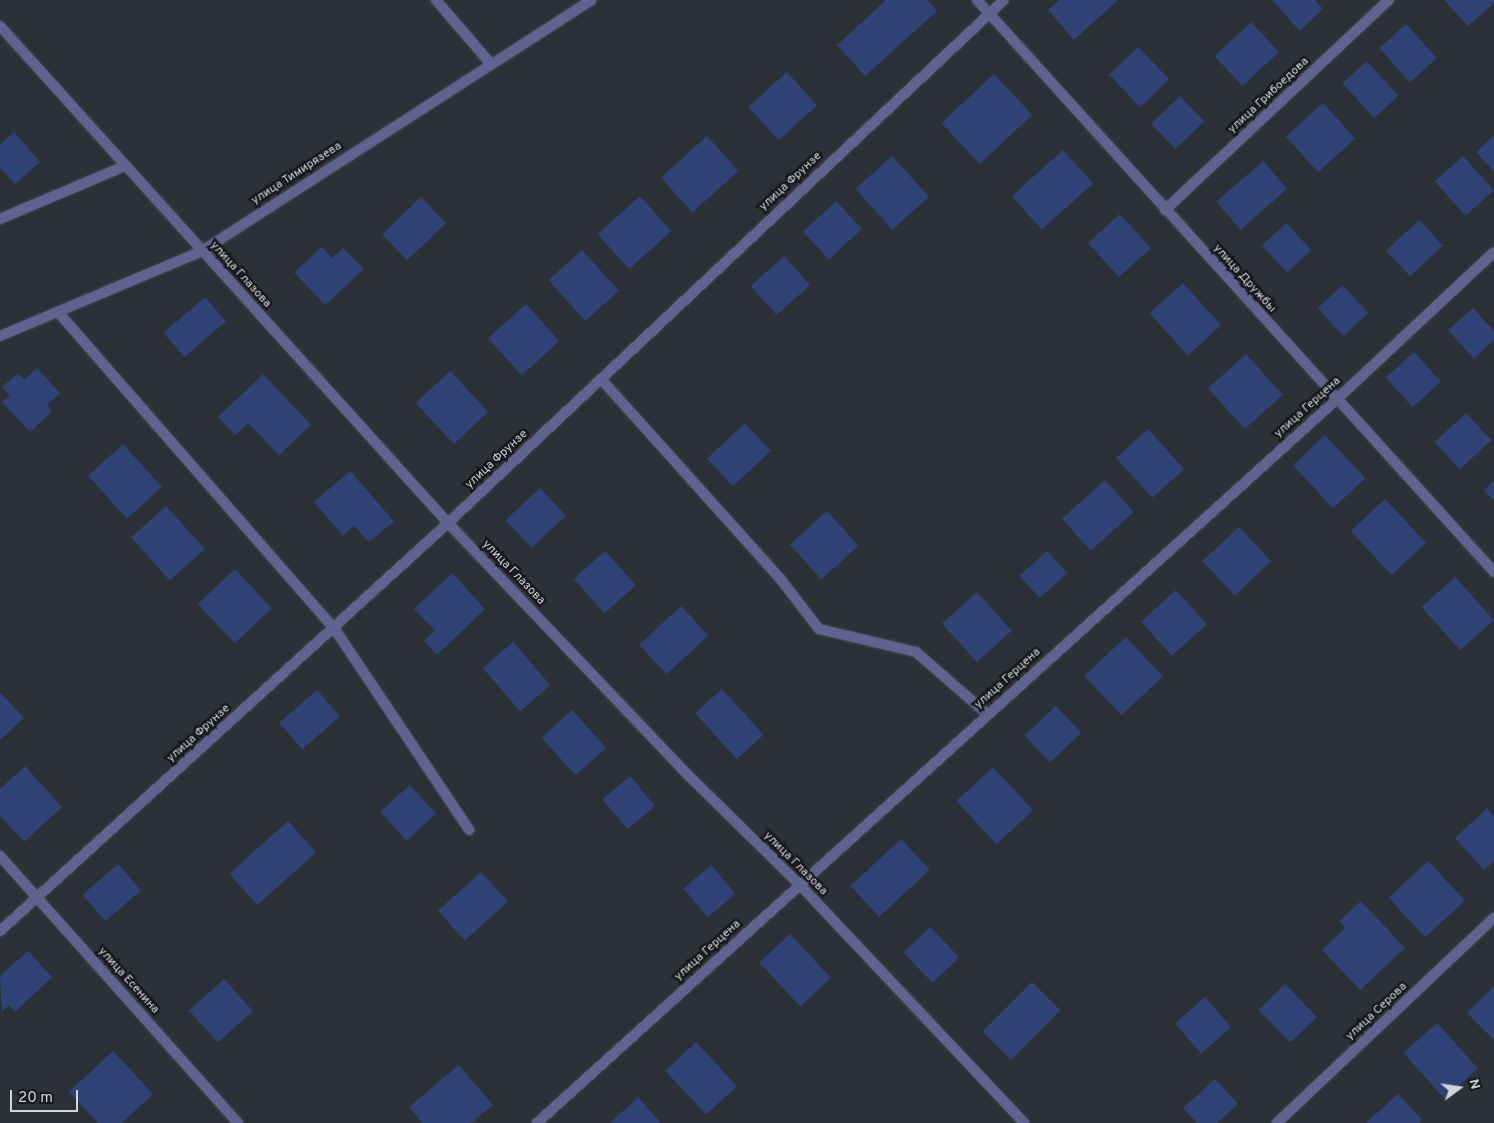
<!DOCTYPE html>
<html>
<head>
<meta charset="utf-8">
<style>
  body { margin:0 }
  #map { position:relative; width:1494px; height:1123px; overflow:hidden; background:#2c3037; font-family:Overpass,sans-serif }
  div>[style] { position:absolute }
  .building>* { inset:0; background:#2f4275; transform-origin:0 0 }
  .roads { filter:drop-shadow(0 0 1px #4a4e54) drop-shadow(0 0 1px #4a4e54) }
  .service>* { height:10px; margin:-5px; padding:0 5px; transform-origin:5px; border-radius:5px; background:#5e648f }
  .minor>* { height:10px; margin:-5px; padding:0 5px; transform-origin:5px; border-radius:5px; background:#5e648f }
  span { translate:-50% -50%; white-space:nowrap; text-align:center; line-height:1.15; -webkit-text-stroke:5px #16181b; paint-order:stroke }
  .street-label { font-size:12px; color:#d2d5da }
  .north { position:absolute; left:1434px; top:1063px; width:50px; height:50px; -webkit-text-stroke:4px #16181b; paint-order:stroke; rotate:76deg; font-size:14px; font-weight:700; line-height:20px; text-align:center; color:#d2d5da }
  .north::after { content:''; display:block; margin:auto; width:18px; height:22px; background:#d2d5da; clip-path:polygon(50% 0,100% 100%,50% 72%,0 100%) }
  .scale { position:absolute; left:10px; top:1090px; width:68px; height:22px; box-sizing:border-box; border:2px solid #d2d5da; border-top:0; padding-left:6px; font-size:15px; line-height:18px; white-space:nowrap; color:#d2d5da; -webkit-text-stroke:4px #16181b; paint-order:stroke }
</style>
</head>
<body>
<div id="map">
  <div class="building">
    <i style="clip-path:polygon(886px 0,927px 0,937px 11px,865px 76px,837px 45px)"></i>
    <i style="clip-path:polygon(1059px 0,1118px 0,1074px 40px,1048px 10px)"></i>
    <i style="clip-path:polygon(1272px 0,1315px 0,1323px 9px,1300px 31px)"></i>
    <i style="clip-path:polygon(1444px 0,1494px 0,1494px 3px,1468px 26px)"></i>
    <i style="left:1251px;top:22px;width:41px;height:50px;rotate:47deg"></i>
    <i style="left:1406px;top:24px;width:46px;height:36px;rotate:48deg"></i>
    <i style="left:1138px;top:47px;width:45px;height:40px;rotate:46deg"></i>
    <i style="left:1367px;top:61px;width:47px;height:33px;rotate:48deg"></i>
    <i style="left:787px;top:72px;width:45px;height:52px;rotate:48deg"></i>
    <i style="left:994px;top:74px;width:56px;height:72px;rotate:47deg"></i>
    <i style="left:1180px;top:96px;width:35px;height:40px;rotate:46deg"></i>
    <i style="left:1323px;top:103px;width:48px;height:50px;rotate:48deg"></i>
    <i style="clip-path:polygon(14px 132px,40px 162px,15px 184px,0 168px,0 145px)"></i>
    <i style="clip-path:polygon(1494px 135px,1494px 172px,1476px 152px)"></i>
    <i style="left:707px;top:136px;width:47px;height:62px;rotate:48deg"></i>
    <i style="left:1063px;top:150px;width:45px;height:69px;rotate:48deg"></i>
    <i style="left:892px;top:156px;width:55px;height:49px;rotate:48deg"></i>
    <i style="left:1463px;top:156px;width:46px;height:38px;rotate:48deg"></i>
    <i style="left:1263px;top:161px;width:37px;height:62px;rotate:49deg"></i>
    <i style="left:640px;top:196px;width:47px;height:57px;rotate:48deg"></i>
    <i style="left:421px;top:197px;width:36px;height:54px;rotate:46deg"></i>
    <i style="left:836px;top:201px;width:38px;height:45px;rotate:47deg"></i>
    <i style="left:1120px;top:214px;width:46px;height:43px;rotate:48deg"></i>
    <i style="left:1419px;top:220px;width:35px;height:45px;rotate:47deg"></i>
    <i style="left:1286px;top:223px;width:37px;height:33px;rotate:47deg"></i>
    <i style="clip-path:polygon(322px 247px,332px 258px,343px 248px,364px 269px,325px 305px,294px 272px)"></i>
    <i style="left:582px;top:250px;width:55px;height:45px;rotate:48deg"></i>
    <i style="left:784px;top:256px;width:39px;height:45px;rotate:48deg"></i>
    <i style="left:1183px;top:283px;width:57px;height:45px;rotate:48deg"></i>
    <i style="left:1343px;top:285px;width:38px;height:34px;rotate:48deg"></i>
    <i style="left:205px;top:297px;width:32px;height:55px;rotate:49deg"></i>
    <i style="left:526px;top:304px;width:50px;height:51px;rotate:48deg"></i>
    <i style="clip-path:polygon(1473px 308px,1494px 331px,1494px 340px,1474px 359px,1448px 330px)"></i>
    <i style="left:1414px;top:352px;width:40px;height:38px;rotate:48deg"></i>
    <i style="left:1246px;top:354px;width:55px;height:51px;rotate:48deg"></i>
    <i style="clip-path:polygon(37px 368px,60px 393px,47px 405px,52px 411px,30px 432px,2px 402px,10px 395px,2px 387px,18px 373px,24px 380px)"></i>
    <i style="left:450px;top:371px;width:56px;height:47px;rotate:47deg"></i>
    <i style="clip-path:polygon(263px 374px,311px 425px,279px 455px,248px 423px,235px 435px,218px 417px)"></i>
    <i style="left:1466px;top:413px;width:37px;height:43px;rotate:47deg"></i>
    <i style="left:745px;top:423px;width:38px;height:52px;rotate:47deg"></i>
    <i style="left:1148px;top:429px;width:54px;height:43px;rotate:48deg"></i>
    <i style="left:1325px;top:435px;width:59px;height:44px;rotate:47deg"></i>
    <i style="left:123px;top:444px;width:58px;height:47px;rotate:48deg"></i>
    <i style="clip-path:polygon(350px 471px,394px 521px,369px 542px,354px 526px,343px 536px,314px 502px)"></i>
    <i style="left:1105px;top:480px;width:43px;height:58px;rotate:48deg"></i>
    <i style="clip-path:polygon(1494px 481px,1494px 501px,1484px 490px)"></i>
    <i style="left:540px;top:488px;width:38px;height:47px;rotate:47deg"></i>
    <i style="left:1385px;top:499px;width:60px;height:47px;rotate:47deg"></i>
    <i style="left:166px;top:506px;width:58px;height:47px;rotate:48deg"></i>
    <i style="left:827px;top:511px;width:47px;height:50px;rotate:48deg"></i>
    <i style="left:1239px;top:527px;width:47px;height:50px;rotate:47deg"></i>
    <i style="left:605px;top:551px;width:46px;height:42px;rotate:48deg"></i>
    <i style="left:1047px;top:551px;width:30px;height:37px;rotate:48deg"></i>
    <i style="left:235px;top:569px;width:54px;height:51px;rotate:47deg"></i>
    <i style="clip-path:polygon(452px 573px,485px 609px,437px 655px,424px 641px,435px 631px,414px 609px)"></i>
    <i style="left:1455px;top:577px;width:58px;height:45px;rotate:48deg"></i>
    <i style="left:1176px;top:590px;width:46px;height:47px;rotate:48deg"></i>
    <i style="left:977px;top:592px;width:52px;height:47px;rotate:48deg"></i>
    <i style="left:681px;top:606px;width:40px;height:57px;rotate:47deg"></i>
    <i style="left:1126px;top:637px;width:54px;height:57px;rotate:47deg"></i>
    <i style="left:513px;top:642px;width:57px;height:40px;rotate:49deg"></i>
    <i style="left:722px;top:689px;width:62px;height:36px;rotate:48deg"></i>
    <i style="left:317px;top:690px;width:35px;height:50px;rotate:49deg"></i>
    <i style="clip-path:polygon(0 692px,24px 718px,0 740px)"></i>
    <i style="left:1056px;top:706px;width:37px;height:43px;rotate:47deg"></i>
    <i style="left:572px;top:710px;width:51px;height:41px;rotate:48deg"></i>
    <i style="clip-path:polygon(25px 766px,62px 807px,24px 842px,0 816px,0 789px)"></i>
    <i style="left:993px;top:767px;width:59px;height:50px;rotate:47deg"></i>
    <i style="left:630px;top:776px;width:39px;height:36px;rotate:50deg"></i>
    <i style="left:410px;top:785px;width:39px;height:40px;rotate:48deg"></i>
    <i style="clip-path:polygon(1487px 808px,1494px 817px,1494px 861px,1484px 870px,1455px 838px)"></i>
    <i style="left:288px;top:821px;width:42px;height:79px;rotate:48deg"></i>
    <i style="left:901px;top:839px;width:42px;height:69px;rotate:47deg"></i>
    <i style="left:1428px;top:861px;width:54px;height:54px;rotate:47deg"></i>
    <i style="left:118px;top:864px;width:35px;height:47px;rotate:49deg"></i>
    <i style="left:711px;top:865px;width:38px;height:36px;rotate:50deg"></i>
    <i style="left:481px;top:872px;width:40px;height:58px;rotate:48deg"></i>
    <i style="clip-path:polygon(1361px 901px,1405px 948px,1360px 990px,1322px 950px,1345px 928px,1339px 921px)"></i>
    <i style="left:930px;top:927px;width:42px;height:37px;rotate:46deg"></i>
    <i style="left:790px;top:934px;width:60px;height:42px;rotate:47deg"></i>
    <i style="clip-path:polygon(28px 951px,52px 977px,15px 1012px,9px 1005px,2px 1012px,0 976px)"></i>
    <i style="left:224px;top:979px;width:43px;height:47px;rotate:48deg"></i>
    <i style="left:1032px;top:982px;width:40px;height:70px;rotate:45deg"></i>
    <i style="left:1285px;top:984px;width:46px;height:37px;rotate:46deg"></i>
    <i style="clip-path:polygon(1494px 986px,1494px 1040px,1467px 1013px)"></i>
    <i style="left:1205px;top:997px;width:40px;height:40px;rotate:49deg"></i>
    <i style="left:1437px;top:1023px;width:61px;height:45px;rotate:48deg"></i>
    <i style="left:696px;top:1042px;width:60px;height:42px;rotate:47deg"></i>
    <i style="clip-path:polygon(113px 1051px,153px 1094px,122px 1123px,98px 1123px,69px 1092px)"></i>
    <i style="clip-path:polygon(459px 1065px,493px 1105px,471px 1123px,422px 1123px,409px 1107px)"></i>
    <i style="clip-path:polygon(1215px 1079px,1238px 1104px,1217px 1123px,1197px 1123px,1183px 1108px)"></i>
    <i style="clip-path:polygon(1398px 1094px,1422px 1120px,1419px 1123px,1366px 1123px)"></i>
    <i style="clip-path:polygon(638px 1097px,661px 1123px,610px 1123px)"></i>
  </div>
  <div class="roads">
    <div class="service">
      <i style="left:0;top:219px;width:136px;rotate:-23deg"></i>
      <i style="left:58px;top:312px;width:420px;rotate:48.9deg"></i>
      <i style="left:334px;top:628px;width:243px;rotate:56.2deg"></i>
      <i style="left:601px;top:379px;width:271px;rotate:48.1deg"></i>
      <i style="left:782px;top:581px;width:61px;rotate:52.4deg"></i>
      <i style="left:819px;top:629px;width:100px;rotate:13.3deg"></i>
      <i style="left:916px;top:652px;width:94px;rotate:41.1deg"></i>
    </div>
    <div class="minor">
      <i style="left:436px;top:0;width:83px;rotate:49.4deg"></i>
      <i style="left:977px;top:0;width:771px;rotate:47.89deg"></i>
      <i style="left:0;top:26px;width:669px;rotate:47.97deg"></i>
      <i style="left:448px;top:523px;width:348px;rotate:46.4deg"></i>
      <i style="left:688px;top:775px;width:157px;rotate:44.5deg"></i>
      <i style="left:800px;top:885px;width:327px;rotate:46.7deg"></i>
      <i style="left:1165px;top:210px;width:307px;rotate:-43.2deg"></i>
      <i style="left:0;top:336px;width:219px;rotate:-22.8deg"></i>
      <i style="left:202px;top:251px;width:463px;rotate:-32.8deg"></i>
      <i style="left:0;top:856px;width:358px;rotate:48.3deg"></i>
      <i style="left:0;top:931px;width:606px;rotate:-42.32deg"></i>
      <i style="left:448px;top:523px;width:763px;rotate:-43.25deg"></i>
      <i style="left:537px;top:1123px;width:1078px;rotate:-42.14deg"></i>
      <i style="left:1336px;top:400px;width:216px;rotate:-43.1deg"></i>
      <i style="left:1277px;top:1123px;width:299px;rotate:-43.4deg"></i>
    </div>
  </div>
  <div class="street-label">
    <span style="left:1269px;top:96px;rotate:-43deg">улица Грибоедова</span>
    <span style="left:297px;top:174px;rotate:-33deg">улица Тимирязева</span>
    <span style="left:791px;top:182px;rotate:-43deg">улица Фрунзе</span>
    <span style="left:240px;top:275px;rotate:48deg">улица Глазова</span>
    <span style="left:1244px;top:279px;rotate:48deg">улица Дружбы</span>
    <span style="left:1308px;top:408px;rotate:-42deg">улица Герцена</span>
    <span style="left:497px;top:460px;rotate:-43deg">улица Фрунзе</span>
    <span style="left:513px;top:573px;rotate:46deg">улица Глазова</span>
    <span style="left:1008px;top:679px;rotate:-42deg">улица Герцена</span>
    <span style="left:199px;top:734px;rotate:-42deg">улица Фрунзе</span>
    <span style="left:795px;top:864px;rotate:45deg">улица Глазова</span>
    <span style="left:708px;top:951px;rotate:-42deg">улица Герцена</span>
    <span style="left:128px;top:981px;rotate:48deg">улица Есенина</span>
    <span style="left:1377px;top:1012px;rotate:-43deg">улица Серова</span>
  </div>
  <div class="north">N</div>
  <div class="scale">20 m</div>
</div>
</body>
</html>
